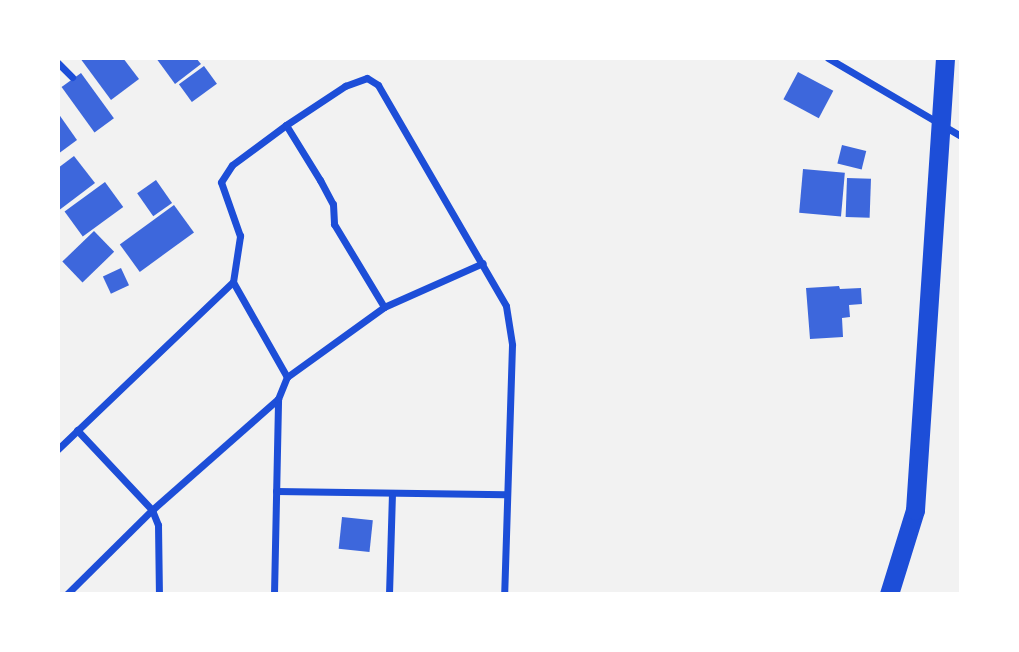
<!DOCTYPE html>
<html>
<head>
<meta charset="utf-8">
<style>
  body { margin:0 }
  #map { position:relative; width:1019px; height:652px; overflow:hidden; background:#f2f2f2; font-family:"Open Sans",sans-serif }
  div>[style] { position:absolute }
  .building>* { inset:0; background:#3d67dc; transform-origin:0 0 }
  .minor>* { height:7px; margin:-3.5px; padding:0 3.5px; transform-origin:3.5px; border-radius:3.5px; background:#1d4ed8 }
  .trunk>* { height:19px; margin:-9.5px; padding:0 9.5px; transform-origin:9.5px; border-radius:9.5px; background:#1d4ed8 }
  span { translate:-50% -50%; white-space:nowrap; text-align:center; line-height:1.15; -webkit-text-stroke:7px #fff; paint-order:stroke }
  .frame { position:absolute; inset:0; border:60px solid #fff; pointer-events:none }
</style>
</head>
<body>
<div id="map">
  <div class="building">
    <i style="clip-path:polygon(80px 58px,123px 58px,139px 79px,111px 100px)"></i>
    <i style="clip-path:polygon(156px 58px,196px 58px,201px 64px,175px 84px)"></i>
    <i style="left:204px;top:66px;width:22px;height:31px;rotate:54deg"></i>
    <i style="left:798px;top:72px;width:40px;height:31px;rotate:28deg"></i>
    <i style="left:81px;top:73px;width:56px;height:24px;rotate:54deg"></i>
    <i style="clip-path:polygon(58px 113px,77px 140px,58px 154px)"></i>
    <i style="left:842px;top:145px;width:25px;height:19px;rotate:14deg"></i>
    <i style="clip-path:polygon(74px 156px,95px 183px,58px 211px,58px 168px)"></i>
    <i style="left:803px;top:169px;width:42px;height:44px;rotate:5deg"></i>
    <i style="left:847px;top:178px;width:24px;height:39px;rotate:2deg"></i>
    <i style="left:156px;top:180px;width:28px;height:23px;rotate:55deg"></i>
    <i style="left:105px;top:182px;width:31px;height:50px;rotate:54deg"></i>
    <i style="left:174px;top:205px;width:34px;height:67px;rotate:54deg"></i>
    <i style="left:94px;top:231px;width:29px;height:44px;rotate:46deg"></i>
    <i style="left:121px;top:268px;width:19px;height:20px;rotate:65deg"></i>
    <i style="clip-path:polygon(839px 286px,840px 289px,861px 288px,862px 304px,849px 305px,850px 317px,842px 318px,843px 337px,810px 339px,806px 288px)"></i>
    <i style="left:342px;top:517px;width:31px;height:32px;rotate:6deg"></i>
  </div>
  <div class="minor">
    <i style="left:828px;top:58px;width:154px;rotate:30.4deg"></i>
    <i style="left:58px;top:63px;width:20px;rotate:45deg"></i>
    <i style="left:286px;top:125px;width:65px;rotate:58.3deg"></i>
    <i style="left:320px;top:180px;width:27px;rotate:62deg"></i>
    <i style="left:333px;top:204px;width:20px;rotate:87deg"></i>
    <i style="left:334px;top:224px;width:97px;rotate:58.9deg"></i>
    <i style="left:287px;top:377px;width:120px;rotate:-35.8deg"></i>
    <i style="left:384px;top:307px;width:108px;rotate:-24deg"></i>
    <i style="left:77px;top:430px;width:110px;rotate:46.8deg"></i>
    <i style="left:152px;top:510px;width:168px;rotate:-41.4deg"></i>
    <i style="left:58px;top:449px;width:242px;rotate:-43.7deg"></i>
    <i style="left:276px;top:491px;width:229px;rotate:0.8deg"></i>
    <i style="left:67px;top:594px;width:120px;rotate:-44.7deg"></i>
    <i style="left:152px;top:510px;width:16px;rotate:68deg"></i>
    <i style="left:158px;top:525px;width:69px;rotate:89.2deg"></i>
    <i style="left:274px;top:594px;width:195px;rotate:-88.8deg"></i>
    <i style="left:278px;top:399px;width:24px;rotate:-68deg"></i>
    <i style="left:287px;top:377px;width:109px;rotate:-119.6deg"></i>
    <i style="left:233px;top:282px;width:47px;rotate:-81.3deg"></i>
    <i style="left:240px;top:236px;width:57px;rotate:-109.4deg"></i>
    <i style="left:221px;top:182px;width:20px;rotate:-57deg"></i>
    <i style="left:232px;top:165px;width:67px;rotate:-36.5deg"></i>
    <i style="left:286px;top:125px;width:71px;rotate:-33.5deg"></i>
    <i style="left:345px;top:86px;width:23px;rotate:-20deg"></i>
    <i style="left:367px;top:78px;width:13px;rotate:32deg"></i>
    <i style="left:378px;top:85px;width:255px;rotate:59.9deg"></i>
    <i style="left:506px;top:306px;width:39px;rotate:81deg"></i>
    <i style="left:512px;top:345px;width:249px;rotate:91.8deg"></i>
    <i style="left:389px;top:594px;width:99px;rotate:-88.3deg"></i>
  </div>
  <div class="trunk">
    <i style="left:889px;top:594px;width:88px;rotate:-72.8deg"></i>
    <i style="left:915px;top:510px;width:453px;rotate:-86.2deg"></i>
  </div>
  <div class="frame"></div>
</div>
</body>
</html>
